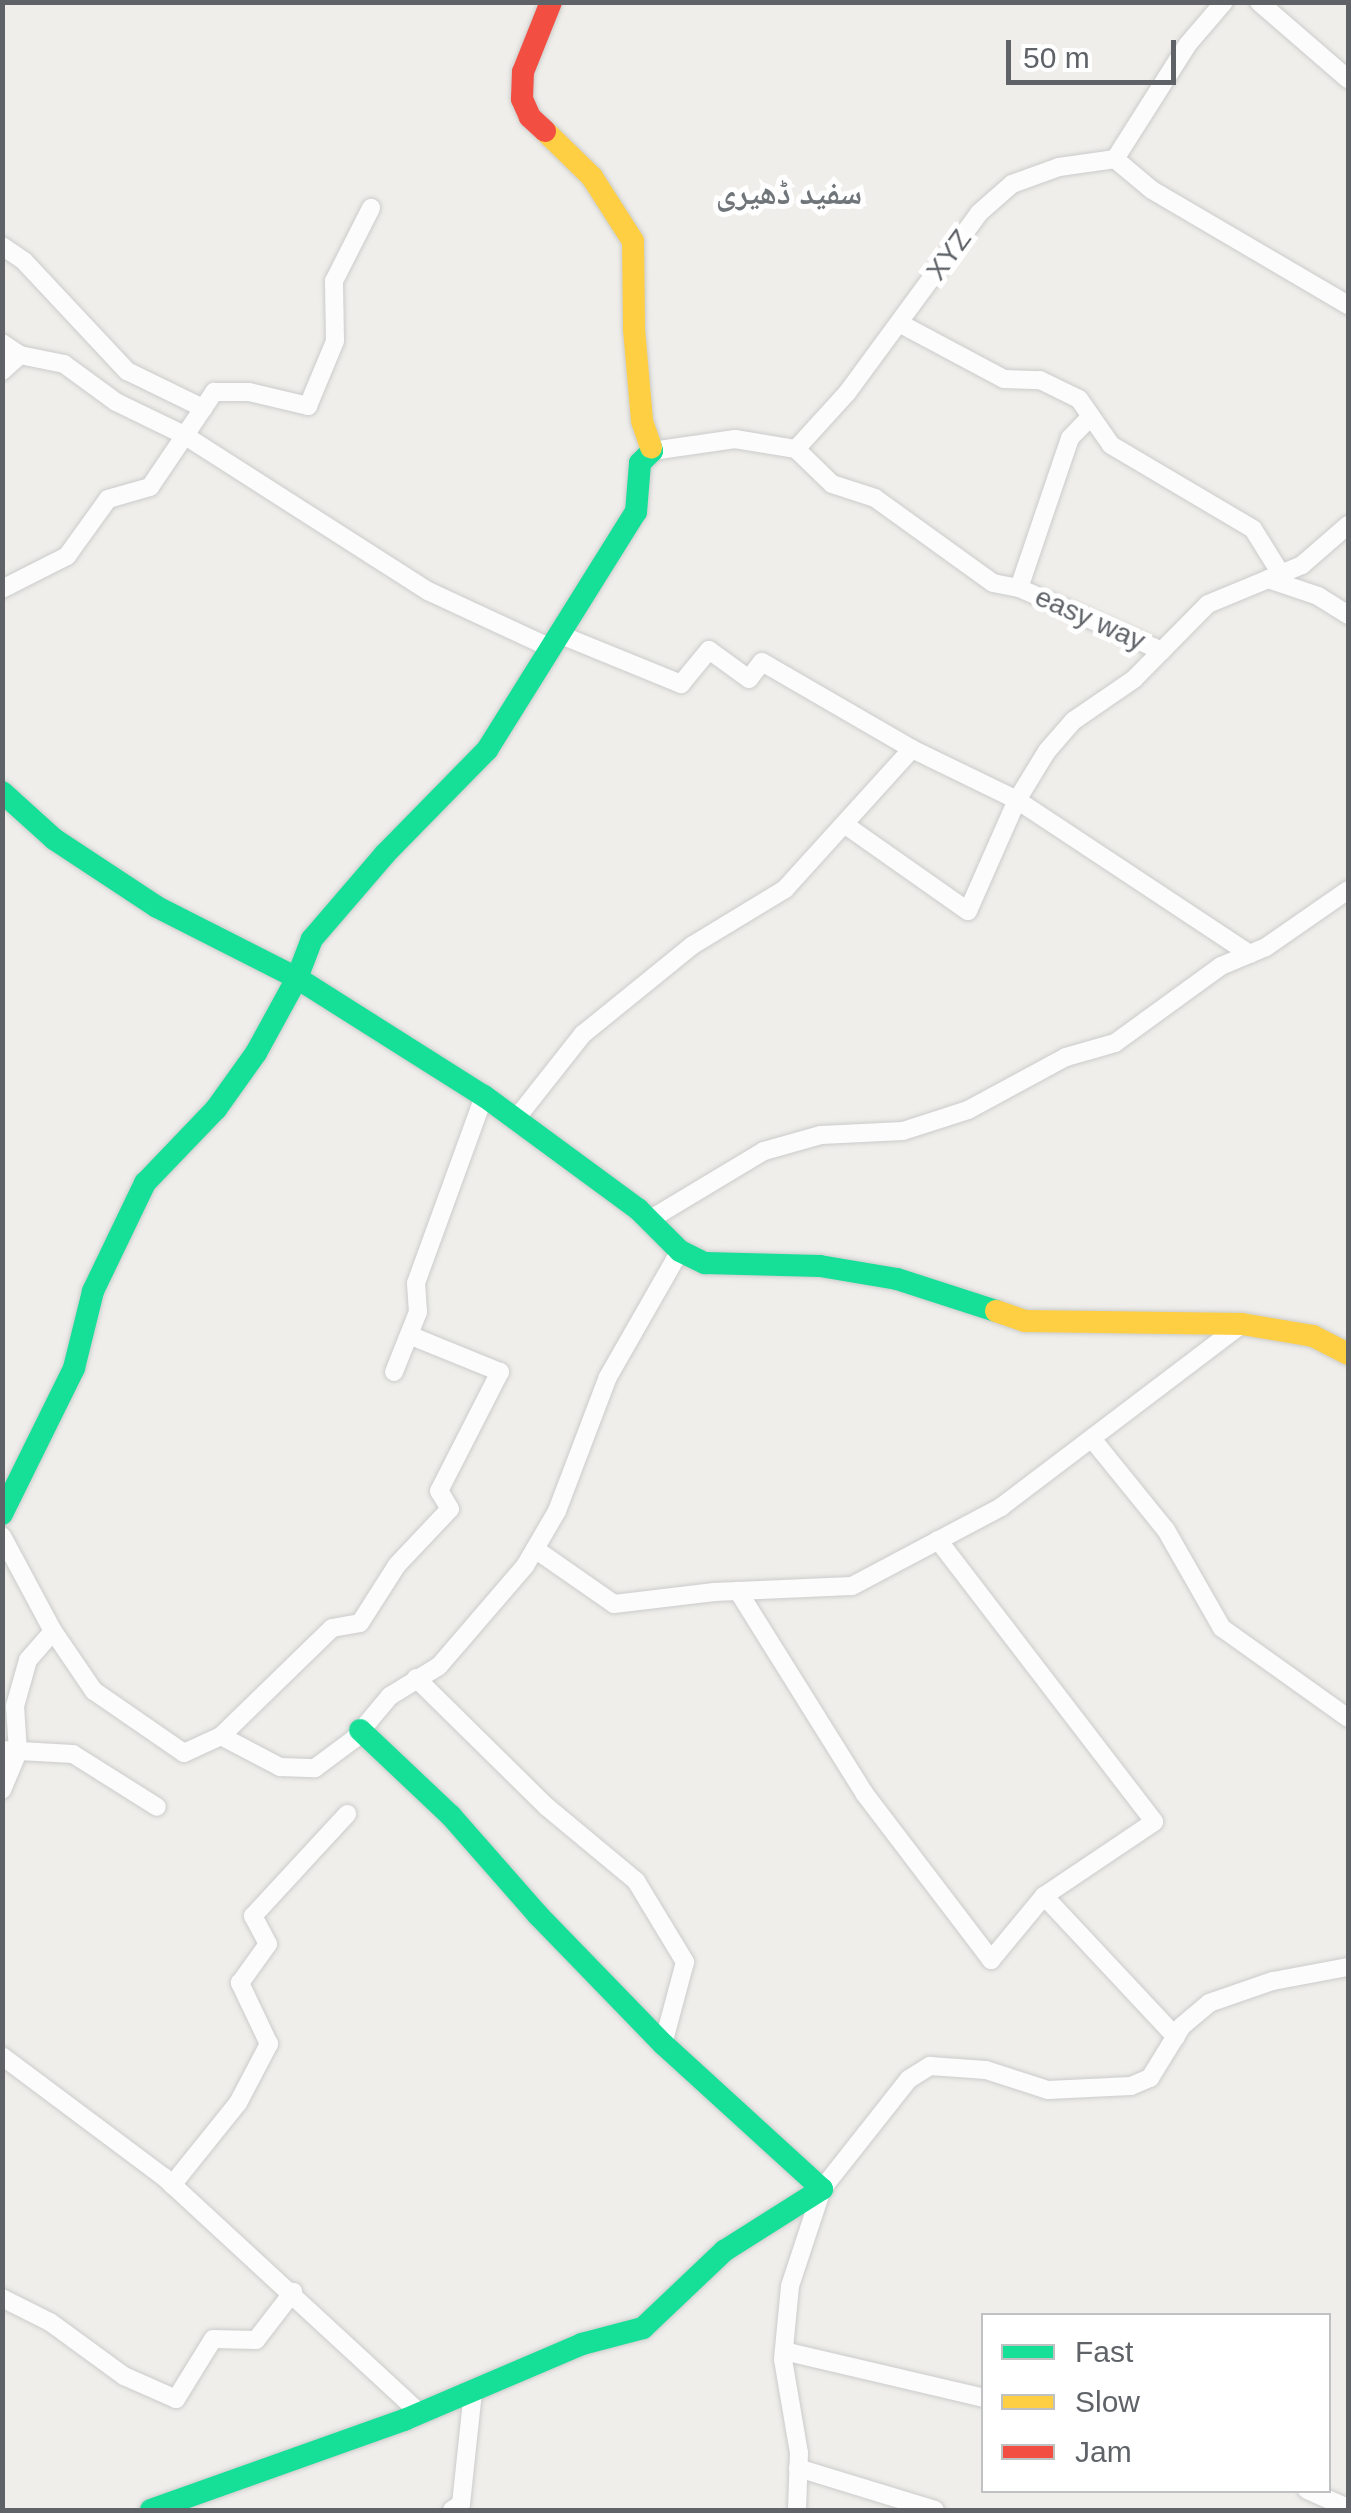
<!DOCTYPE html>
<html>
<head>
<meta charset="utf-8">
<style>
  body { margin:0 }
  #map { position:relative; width:1351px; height:2513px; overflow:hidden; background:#efeeea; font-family:Arial,"Noto Naskh Arabic",sans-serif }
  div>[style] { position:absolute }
  .roads { filter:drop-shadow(0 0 2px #cbcccc) drop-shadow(0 0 2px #cbcccc) }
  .street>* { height:18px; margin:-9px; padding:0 9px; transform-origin:9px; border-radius:9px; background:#fdfcfc }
  .fast>* { height:22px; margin:-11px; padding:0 11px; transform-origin:11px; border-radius:11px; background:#16e098 }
  .slow>* { height:22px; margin:-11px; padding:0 11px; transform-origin:11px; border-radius:11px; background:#ffcf43 }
  .jam>* { height:22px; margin:-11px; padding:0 11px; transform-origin:11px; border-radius:11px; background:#f24e42 }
  span { translate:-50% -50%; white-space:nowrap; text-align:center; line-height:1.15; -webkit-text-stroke:10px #fff; paint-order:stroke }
  .street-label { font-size:28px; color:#5f6368 }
  .quarter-label { font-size:32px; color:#70757a; font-weight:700 }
  .frame { position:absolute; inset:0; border:5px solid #5f6368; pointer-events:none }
  .legend { position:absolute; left:981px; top:2313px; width:350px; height:180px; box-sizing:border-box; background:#fff; border:2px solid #bfc1c3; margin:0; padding:12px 18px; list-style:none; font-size:30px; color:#5f6368 }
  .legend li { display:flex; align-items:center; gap:20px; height:50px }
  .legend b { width:50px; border:2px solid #bfc1c3 }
  .scale { position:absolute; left:1006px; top:40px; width:170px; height:45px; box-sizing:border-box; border:5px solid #5f6368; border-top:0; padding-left:12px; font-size:30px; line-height:35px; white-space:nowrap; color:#5f6368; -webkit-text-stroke:8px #fff; paint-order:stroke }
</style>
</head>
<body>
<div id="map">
  <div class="roads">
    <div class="street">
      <i style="left:1259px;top:2px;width:118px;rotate:40.9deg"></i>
      <i style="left:1115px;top:159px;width:48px;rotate:40deg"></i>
      <i style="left:1152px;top:190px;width:227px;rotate:30.4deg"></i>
      <i style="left:2px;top:246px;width:27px;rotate:34deg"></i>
      <i style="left:24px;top:261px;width:151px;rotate:46.9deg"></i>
      <i style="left:127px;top:371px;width:85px;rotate:26deg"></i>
      <i style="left:899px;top:323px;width:119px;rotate:28.1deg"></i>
      <i style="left:1004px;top:379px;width:36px;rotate:2deg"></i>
      <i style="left:1040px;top:380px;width:43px;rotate:26deg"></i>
      <i style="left:1079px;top:399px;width:56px;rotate:55.2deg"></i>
      <i style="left:1111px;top:445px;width:165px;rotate:30.6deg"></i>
      <i style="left:1253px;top:529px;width:53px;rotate:58.1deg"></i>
      <i style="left:2px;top:343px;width:22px;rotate:34deg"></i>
      <i style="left:20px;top:355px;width:24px;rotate:138deg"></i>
      <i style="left:20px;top:355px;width:45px;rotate:11.6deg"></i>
      <i style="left:64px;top:364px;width:64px;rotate:36.2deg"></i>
      <i style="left:116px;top:402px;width:76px;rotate:25.9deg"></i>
      <i style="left:184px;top:435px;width:290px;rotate:32.6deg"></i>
      <i style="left:428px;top:591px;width:136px;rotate:24.9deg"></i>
      <i style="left:796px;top:449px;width:50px;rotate:44.2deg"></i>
      <i style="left:832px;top:484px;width:45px;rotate:18deg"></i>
      <i style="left:875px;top:498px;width:145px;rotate:35.8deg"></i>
      <i style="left:993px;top:583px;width:26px;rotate:11deg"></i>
      <i style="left:1019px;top:588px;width:158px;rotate:-71.2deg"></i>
      <i style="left:1070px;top:438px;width:30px;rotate:-46deg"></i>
      <i style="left:652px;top:451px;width:84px;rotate:-8.2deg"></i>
      <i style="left:735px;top:439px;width:62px;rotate:9.3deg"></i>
      <i style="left:796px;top:449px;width:76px;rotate:-47.7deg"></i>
      <i style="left:847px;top:393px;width:223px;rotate:-53.7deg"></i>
      <i style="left:979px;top:213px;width:44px;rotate:-41.3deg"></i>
      <i style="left:1012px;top:184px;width:50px;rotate:-19.9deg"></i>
      <i style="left:1059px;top:167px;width:57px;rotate:-8.1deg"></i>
      <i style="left:1115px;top:159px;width:136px;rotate:-57.6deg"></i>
      <i style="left:1188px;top:44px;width:55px;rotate:-49.4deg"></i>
      <i style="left:1268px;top:579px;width:53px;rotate:18.8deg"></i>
      <i style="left:1318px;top:596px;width:36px;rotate:32deg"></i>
      <i style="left:1019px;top:588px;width:156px;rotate:23.8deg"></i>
      <i style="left:2px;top:589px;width:73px;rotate:-26.9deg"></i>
      <i style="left:67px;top:556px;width:70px;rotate:-54.3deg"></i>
      <i style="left:108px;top:499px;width:44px;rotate:-15.9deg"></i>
      <i style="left:150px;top:487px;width:115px;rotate:-56deg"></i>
      <i style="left:214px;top:392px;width:35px"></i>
      <i style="left:249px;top:392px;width:61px;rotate:13.3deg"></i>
      <i style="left:308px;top:406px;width:70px;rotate:-67.4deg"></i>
      <i style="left:335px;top:341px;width:60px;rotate:-91deg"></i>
      <i style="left:334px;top:281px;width:82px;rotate:-63.1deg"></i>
      <i style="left:561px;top:635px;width:130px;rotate:22.2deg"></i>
      <i style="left:681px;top:684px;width:44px;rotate:-50.5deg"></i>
      <i style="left:709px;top:650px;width:49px;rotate:35.9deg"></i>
      <i style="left:749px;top:679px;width:21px;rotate:-53deg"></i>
      <i style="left:762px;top:662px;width:173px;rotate:30.1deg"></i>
      <i style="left:912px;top:749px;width:117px;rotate:25.9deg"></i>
      <i style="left:1017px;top:800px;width:57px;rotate:-58.5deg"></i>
      <i style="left:1047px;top:751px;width:40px;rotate:-49deg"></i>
      <i style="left:1073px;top:721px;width:74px;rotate:-34.5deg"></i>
      <i style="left:1134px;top:679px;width:105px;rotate:-45.4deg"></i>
      <i style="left:1208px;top:604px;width:102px;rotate:-22.5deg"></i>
      <i style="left:1302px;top:565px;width:61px;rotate:-41deg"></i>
      <i style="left:844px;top:824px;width:151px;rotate:35.1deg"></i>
      <i style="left:968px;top:911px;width:121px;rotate:-66.2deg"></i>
      <i style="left:1017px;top:800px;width:279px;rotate:33.5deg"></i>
      <i style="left:515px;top:1120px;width:110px;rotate:-51.7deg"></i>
      <i style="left:583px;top:1034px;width:141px;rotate:-39deg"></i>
      <i style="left:693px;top:945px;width:108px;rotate:-31.3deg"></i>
      <i style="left:785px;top:889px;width:189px;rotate:-47.8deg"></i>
      <i style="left:649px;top:1220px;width:134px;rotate:-31deg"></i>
      <i style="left:764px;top:1151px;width:59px;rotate:-15.7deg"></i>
      <i style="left:821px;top:1135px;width:82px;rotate:-2.8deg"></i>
      <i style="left:903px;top:1131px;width:68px;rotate:-17.9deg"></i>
      <i style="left:968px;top:1110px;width:111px;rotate:-28.4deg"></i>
      <i style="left:1066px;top:1057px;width:51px;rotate:-15.9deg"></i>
      <i style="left:1115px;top:1043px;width:131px;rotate:-36deg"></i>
      <i style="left:1221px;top:966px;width:49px;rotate:-22.9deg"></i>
      <i style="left:1266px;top:947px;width:100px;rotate:-34.8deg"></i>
      <i style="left:394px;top:1372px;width:65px;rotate:-68.2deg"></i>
      <i style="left:418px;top:1312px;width:29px;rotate:-94deg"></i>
      <i style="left:416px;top:1283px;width:199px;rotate:-70deg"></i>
      <i style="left:1093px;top:1440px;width:116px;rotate:51deg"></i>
      <i style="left:1166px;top:1530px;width:113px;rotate:60.3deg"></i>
      <i style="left:1222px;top:1628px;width:155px;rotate:35.5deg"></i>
      <i style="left:2px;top:1536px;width:108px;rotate:61.8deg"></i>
      <i style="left:53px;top:1631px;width:73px;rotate:55.7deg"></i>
      <i style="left:94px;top:1691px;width:109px;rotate:34.6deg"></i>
      <i style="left:184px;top:1753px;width:41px;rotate:-24.7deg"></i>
      <i style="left:221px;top:1736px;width:67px;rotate:27.7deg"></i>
      <i style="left:280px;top:1767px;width:35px;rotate:2deg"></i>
      <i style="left:315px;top:1768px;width:49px;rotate:-36.6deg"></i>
      <i style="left:354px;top:1739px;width:56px;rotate:-50.1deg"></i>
      <i style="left:390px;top:1696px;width:57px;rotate:-31.5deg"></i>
      <i style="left:439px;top:1666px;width:132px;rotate:-49.3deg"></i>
      <i style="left:525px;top:1566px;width:64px;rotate:-59.8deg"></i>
      <i style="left:557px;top:1511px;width:143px;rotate:-69.2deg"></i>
      <i style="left:608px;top:1377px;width:145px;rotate:-60.3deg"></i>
      <i style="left:938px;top:1540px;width:355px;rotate:52.5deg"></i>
      <i style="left:1154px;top:1822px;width:133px;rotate:146.1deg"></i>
      <i style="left:535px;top:1549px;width:96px;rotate:34.8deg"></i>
      <i style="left:614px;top:1604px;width:101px;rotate:-6.8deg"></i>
      <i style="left:714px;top:1592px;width:138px;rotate:-2.5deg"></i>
      <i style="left:852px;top:1586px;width:169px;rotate:-27.9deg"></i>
      <i style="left:1001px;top:1507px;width:303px;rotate:-37.2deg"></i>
      <i style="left:738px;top:1591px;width:238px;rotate:58deg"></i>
      <i style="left:864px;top:1793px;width:210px;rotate:52.7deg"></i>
      <i style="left:991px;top:1960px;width:83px;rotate:-50.4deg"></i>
      <i style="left:1044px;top:1896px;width:193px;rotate:46.9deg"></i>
      <i style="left:416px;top:1678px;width:184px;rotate:44.6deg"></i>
      <i style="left:547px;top:1807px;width:116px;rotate:39.7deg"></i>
      <i style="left:636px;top:1881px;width:95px;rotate:58.8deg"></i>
      <i style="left:685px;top:1962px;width:85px;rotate:105deg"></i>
      <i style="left:221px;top:1736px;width:155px;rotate:-44.2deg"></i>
      <i style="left:332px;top:1628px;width:28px;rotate:-10deg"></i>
      <i style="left:360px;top:1623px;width:69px;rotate:-57.5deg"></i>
      <i style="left:397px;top:1565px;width:77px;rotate:-46.6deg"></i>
      <i style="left:450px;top:1509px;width:21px;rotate:-121deg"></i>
      <i style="left:439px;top:1491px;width:134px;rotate:-62.9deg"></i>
      <i style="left:500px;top:1372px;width:98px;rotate:-157.9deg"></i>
      <i style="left:2px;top:1750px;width:71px;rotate:3.2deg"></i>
      <i style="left:73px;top:1754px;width:99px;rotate:32.2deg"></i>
      <i style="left:2px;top:1790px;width:41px;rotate:-67.2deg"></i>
      <i style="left:18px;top:1752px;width:46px;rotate:-93.7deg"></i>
      <i style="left:15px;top:1706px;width:48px;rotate:-74.2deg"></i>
      <i style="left:28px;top:1660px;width:38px;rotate:-49deg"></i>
      <i style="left:2px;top:2056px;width:202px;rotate:36.8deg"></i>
      <i style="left:164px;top:2177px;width:348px;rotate:42.7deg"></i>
      <i style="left:172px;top:2185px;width:105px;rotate:-51.2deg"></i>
      <i style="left:238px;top:2103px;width:67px;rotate:-62.3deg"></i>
      <i style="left:269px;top:2044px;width:68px;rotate:-115.4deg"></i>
      <i style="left:240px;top:1983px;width:48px;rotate:-54.3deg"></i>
      <i style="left:268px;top:1944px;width:32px;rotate:-118deg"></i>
      <i style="left:253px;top:1916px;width:139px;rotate:-47.3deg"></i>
      <i style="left:2px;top:2298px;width:54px;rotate:26.6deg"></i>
      <i style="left:50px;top:2322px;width:92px;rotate:36.1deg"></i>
      <i style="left:124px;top:2376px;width:57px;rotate:23.9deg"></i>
      <i style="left:176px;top:2399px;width:70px;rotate:-58.3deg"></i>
      <i style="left:213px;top:2339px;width:43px;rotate:1.3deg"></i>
      <i style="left:256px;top:2340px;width:61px;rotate:-52.4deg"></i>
      <i style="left:784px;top:2351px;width:205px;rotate:13.2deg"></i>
      <i style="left:798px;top:2468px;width:143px;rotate:17deg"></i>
      <i style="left:1307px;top:2490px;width:45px;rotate:23.7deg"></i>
      <i style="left:452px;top:2510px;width:11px;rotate:-34deg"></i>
      <i style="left:461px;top:2504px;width:114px;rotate:-83.9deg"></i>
      <i style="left:797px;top:2510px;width:57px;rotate:-88deg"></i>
      <i style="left:799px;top:2453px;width:95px;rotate:-99.7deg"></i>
      <i style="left:783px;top:2359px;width:73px;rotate:-84.5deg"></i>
      <i style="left:790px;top:2286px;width:102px;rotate:-71.7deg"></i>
      <i style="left:822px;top:2189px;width:140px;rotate:-51.7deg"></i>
      <i style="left:909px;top:2079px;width:25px;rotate:-32deg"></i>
      <i style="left:930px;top:2066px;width:56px;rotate:4.1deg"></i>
      <i style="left:986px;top:2070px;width:65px;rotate:17.9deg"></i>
      <i style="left:1048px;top:2090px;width:83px;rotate:-2.8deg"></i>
      <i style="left:1131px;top:2086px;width:21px;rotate:-23deg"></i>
      <i style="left:1150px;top:2078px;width:61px;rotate:-58.4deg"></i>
      <i style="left:1182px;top:2026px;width:35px;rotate:-40deg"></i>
      <i style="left:1209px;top:2003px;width:68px;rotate:-19deg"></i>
      <i style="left:1273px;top:1981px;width:76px;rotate:-10.6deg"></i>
    </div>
    <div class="fast">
      <i style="left:2px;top:792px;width:70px;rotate:42.1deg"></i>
      <i style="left:54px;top:839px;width:123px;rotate:33.4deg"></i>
      <i style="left:157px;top:907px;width:157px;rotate:26.9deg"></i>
      <i style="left:297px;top:978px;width:221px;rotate:32.3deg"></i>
      <i style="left:484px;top:1096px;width:191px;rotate:36.3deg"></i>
      <i style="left:638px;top:1209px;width:59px;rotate:45deg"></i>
      <i style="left:680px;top:1251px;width:28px;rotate:26deg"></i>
      <i style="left:705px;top:1263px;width:115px;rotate:1.5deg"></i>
      <i style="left:820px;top:1266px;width:78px;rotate:9.6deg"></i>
      <i style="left:897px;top:1279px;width:104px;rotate:17.9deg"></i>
      <i style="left:2px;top:1514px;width:163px;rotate:-63.7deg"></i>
      <i style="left:74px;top:1368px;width:79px;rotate:-76.1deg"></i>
      <i style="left:93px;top:1291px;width:120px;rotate:-64.3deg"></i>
      <i style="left:145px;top:1183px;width:103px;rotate:-46.2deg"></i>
      <i style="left:216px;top:1109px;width:69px;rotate:-54.5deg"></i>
      <i style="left:256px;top:1053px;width:85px;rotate:-61.3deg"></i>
      <i style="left:297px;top:978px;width:42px;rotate:-69deg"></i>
      <i style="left:312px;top:939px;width:112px;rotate:-49.3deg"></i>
      <i style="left:385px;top:854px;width:146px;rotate:-45.6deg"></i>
      <i style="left:487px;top:750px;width:281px;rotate:-58deg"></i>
      <i style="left:636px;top:512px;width:49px;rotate:-85.3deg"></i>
      <i style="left:640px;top:463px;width:17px;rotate:-45deg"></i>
      <i style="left:652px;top:451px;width:4px;rotate:-104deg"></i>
      <i style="left:151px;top:2510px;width:269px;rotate:-19.6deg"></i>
      <i style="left:404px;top:2420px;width:194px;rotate:-23.1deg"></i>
      <i style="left:582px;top:2344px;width:63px;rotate:-14.7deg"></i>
      <i style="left:643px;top:2328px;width:112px;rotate:-43.5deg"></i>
      <i style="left:724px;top:2251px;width:116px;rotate:-32.3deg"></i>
      <i style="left:822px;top:2189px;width:215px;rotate:-137.6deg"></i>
      <i style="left:663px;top:2044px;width:180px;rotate:-134.1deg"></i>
      <i style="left:538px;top:1915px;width:132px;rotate:-131.3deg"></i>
      <i style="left:451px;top:1816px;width:125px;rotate:-136.6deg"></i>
    </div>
    <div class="slow">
      <i style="left:545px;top:131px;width:66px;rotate:44.4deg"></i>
      <i style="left:592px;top:177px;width:76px;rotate:57.4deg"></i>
      <i style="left:633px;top:241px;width:88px;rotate:89.3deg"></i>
      <i style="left:634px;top:329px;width:92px;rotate:85deg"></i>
      <i style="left:642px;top:421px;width:28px;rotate:71deg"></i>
      <i style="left:996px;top:1311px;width:31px;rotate:19deg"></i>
      <i style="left:1025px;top:1321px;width:217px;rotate:0.8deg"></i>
      <i style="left:1242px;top:1324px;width:72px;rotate:9.6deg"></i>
      <i style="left:1313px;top:1336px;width:39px;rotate:27deg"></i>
    </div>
    <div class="jam">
      <i style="left:545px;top:131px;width:21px;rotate:-137deg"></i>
      <i style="left:530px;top:117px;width:20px;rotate:-114deg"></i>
      <i style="left:522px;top:99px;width:27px;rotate:-88deg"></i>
      <i style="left:523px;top:72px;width:75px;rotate:-68.2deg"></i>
    </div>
  </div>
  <div class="street-label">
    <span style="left:949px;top:255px;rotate:-54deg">XYZ</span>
    <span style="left:1090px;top:619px;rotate:24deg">easy way</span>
  </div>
  <div class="quarter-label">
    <span style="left:789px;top:193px">سفید ڈھیری</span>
  </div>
  <div class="frame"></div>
  <ul class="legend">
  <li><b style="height:12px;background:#16e098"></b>Fast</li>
  <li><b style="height:12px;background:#ffcf43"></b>Slow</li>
  <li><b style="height:12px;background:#f24e42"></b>Jam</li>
  </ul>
  <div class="scale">50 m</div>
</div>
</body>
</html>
